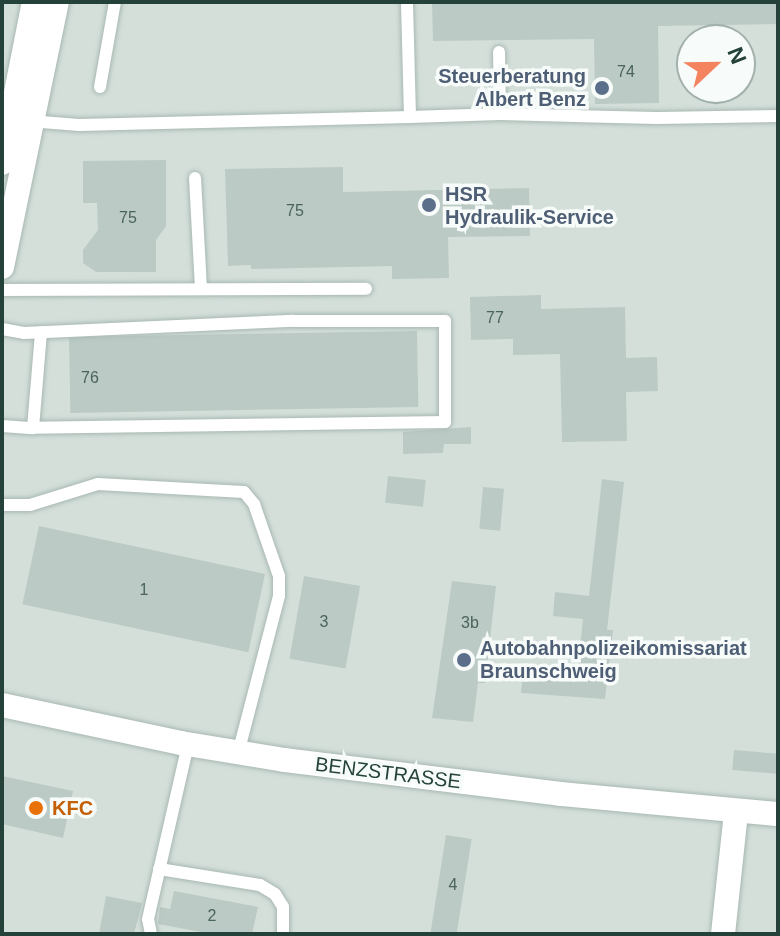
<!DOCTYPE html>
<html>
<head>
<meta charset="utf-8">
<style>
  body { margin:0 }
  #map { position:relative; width:780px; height:936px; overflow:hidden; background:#e6efeb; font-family:Helvetica,sans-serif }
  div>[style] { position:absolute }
  .built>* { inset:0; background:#d4dfda }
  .building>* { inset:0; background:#bbcac4; transform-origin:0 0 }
  .roads { filter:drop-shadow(0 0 2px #a8b8b2) drop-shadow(0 0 2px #a8b8b2) }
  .lane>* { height:12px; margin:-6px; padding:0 6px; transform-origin:6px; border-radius:6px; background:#fff }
  .street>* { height:24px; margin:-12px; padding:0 12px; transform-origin:12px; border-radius:12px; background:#fff }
  .secondary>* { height:24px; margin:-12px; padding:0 12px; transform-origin:12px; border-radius:12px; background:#fff }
  .dots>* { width:22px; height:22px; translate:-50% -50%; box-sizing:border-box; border:4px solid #f7fbf9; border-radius:50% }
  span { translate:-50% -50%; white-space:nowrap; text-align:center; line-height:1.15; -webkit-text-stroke:7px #f7fbf9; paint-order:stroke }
  .number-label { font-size:16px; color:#4a645c }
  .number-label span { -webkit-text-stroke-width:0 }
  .service-label { font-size:20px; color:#4e5e75; font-weight:700 }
  .right { translate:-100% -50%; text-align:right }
  .left { translate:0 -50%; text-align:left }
  .street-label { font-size:20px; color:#24423a }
  .food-label { font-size:20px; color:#c56008; font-weight:700 }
  .frame { position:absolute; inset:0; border:4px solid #24423a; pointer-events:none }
  .north { position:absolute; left:676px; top:24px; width:80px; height:80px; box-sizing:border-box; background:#f7fbf9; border:2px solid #a3b1ad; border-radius:50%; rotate:68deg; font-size:22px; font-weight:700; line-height:32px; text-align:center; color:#24423a }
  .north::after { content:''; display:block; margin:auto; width:28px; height:36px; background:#f4845f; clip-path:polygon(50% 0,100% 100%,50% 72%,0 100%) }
</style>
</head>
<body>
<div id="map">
  <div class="built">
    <i style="clip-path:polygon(evenodd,2px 2px,778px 2px,778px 934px,2px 934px,2px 2px,692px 40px,740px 40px,740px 88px,692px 88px,692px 40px)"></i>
  </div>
  <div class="building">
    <i style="clip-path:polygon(432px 2px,778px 2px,778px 24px,658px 26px,659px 103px,595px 104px,594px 39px,433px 41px)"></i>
    <i style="clip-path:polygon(166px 160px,166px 226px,156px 240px,156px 272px,96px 272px,83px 263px,83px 250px,98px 230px,97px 203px,83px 203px,83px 161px)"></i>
    <i style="clip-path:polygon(343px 167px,343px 192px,529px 188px,530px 236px,448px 237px,449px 278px,392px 279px,392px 266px,251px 269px,251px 265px,228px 266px,225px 169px)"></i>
    <i style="clip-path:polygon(541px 295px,541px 309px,625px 307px,626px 358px,657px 357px,658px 391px,626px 392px,627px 441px,562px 442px,560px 354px,513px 355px,513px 339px,471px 340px,470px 297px)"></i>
    <i style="left:417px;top:331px;width:76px;height:348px;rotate:89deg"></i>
    <i style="clip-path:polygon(471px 427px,471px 444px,444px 444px,443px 453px,403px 454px,403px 432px)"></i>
    <i style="left:388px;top:476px;width:38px;height:27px;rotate:6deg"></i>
    <i style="clip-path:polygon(602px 479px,624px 482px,607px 630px,613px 630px,605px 699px,521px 693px,523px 671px,577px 678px,583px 619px,553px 616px,555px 592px,589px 596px)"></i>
    <i style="left:483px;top:487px;width:21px;height:42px;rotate:5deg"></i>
    <i style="left:39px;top:526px;width:231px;height:80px;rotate:12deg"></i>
    <i style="left:304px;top:576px;width:57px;height:84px;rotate:10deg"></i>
    <i style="clip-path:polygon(452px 581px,496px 586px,485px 683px,478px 683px,473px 722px,432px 718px)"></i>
    <i style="left:734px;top:750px;width:44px;height:20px;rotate:5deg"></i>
    <i style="clip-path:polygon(2px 776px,73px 791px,63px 838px,2px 824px)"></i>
    <i style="left:446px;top:835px;width:26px;height:98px;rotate:9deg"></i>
    <i style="clip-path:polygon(174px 891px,258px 907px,252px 934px,212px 934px,158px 924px,160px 907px,170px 909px)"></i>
    <i style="clip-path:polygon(106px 896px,142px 903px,134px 934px,99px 934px)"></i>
  </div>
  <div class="roads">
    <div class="lane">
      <i style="left:100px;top:87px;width:86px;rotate:-80deg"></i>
      <i style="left:500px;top:114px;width:157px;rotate:1.5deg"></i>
      <i style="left:657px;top:118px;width:121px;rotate:-0.9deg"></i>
      <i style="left:410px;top:117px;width:90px;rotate:-1.9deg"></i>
      <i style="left:500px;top:114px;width:62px;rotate:-90.9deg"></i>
      <i style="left:29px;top:121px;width:50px;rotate:4.6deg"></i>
      <i style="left:79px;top:125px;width:331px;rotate:-1.4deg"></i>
      <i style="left:410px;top:117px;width:115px;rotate:-91.5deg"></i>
      <i style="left:195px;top:178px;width:110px;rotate:86.9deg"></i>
      <i style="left:2px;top:290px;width:364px;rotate:-0.2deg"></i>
      <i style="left:2px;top:329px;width:22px;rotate:10deg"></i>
      <i style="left:24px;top:333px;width:269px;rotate:-2.6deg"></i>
      <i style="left:293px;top:321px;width:152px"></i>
      <i style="left:445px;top:321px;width:101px;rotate:90deg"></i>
      <i style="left:445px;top:422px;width:412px;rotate:179.2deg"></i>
      <i style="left:2px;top:426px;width:31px;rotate:4deg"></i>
      <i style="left:33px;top:428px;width:96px;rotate:-85.2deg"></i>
      <i style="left:2px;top:505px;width:28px"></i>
      <i style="left:30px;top:505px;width:71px;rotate:-17.2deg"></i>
      <i style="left:98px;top:484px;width:146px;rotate:3.1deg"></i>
      <i style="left:244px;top:492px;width:16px;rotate:50deg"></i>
      <i style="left:254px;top:504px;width:76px;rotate:70.9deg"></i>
      <i style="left:279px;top:576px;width:20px;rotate:90deg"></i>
      <i style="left:279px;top:596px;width:162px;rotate:104.6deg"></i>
      <i style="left:159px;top:869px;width:102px;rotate:9deg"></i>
      <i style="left:260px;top:885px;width:17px;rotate:31deg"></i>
      <i style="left:275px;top:894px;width:15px;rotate:58deg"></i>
      <i style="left:283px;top:907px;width:27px;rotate:90deg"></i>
      <i style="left:151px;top:934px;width:15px;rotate:-101deg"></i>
      <i style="left:148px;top:919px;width:180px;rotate:-77.1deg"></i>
    </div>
    <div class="street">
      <i style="left:2px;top:705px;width:183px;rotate:12deg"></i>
      <i style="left:181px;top:743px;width:105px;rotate:9.3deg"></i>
      <i style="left:285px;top:760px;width:278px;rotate:7deg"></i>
      <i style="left:561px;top:794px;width:218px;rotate:5.3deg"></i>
      <i style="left:723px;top:934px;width:123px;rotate:-83.9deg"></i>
    </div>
    <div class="secondary">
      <i style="left:2px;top:163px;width:164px;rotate:-78.8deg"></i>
      <i style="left:2px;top:267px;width:271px;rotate:-78.3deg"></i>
    </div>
  </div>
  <div class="dots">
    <i style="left:602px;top:88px;background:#5c6f8a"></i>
    <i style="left:429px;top:205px;background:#5c6f8a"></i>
    <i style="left:464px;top:660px;background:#5c6f8a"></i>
    <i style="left:36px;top:808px;background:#e8710a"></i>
  </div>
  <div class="number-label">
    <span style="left:626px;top:72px">74</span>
    <span style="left:295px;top:211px">75</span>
    <span style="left:128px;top:218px">75</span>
    <span style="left:495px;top:318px">77</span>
    <span style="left:90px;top:378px">76</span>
    <span style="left:144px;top:590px">1</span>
    <span style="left:324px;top:622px">3</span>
    <span style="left:470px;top:623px">3b</span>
    <span style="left:453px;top:885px">4</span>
    <span style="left:212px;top:916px">2</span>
  </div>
  <div class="service-label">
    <span class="right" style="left:586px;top:88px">Steuerberatung<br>Albert Benz</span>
    <span class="left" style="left:445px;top:206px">HSR<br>Hydraulik-Service</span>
    <span class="left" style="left:480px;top:660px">Autobahnpolizeikomissariat<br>Braunschweig</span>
  </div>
  <div class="street-label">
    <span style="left:388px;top:773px;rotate:7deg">BENZSTRASSE</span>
  </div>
  <div class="food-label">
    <span class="left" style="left:52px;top:808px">KFC</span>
  </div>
  <div class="frame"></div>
  <div class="north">N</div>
</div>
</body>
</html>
